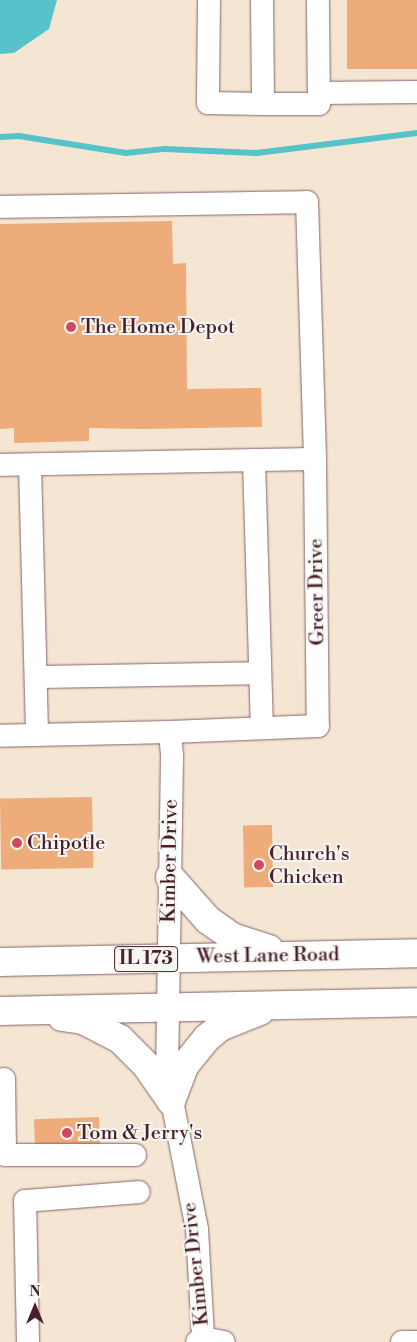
<!DOCTYPE html>
<html>
<head>
<meta charset="utf-8">
<style>
  body { margin:0 }
  #map { position:relative; width:417px; height:1342px; overflow:hidden; background:#f5e6d4; font-family:"Libre Bodoni",serif }
  div>[style] { position:absolute }
  .water>* { inset:0; background:#55c3c9 }
  .stream>* { height:5.5px; margin:-2.75px; padding:0 2.75px; transform-origin:2.75px; border-radius:2.75px; background:#55c3c9 }
  .building>* { inset:0; background:#edac7a; transform-origin:0 0 }
  .roads { filter:drop-shadow(0 0 1px #866566) drop-shadow(0 0 1px #866566) }
  .minor>* { height:22px; margin:-11px; padding:0 11px; transform-origin:11px; border-radius:11px; background:#fff }
  .major>* { height:28px; margin:-14px; padding:0 14px; transform-origin:14px; border-radius:14px; background:#fff }
  .dots>* { width:14px; height:14px; translate:-50% -50%; box-sizing:border-box; border:2px solid #f6f6f2; border-radius:50% }
  span { translate:-50% -50%; white-space:nowrap; text-align:center; line-height:1.15; -webkit-text-stroke:4px #f6f6f2; paint-order:stroke }
  .shield-label span { padding:1px 4px; background:#f6f6f2; border:1px solid; border-radius:4px; -webkit-text-stroke-width:0 }
  .shield-label { font-size:19px; color:#4a1f2b; font-weight:700 }
  .poi-label { font-size:20px; color:#4a1f2b }
  .left { translate:0 -50%; text-align:left }
  .street-label { font-size:20px; color:#4a1f2b }
  .north { position:absolute; left:10px; top:1282px; width:50px; height:50px; -webkit-text-stroke:4px #f6f6f2; paint-order:stroke; rotate:0deg; font-size:14px; font-weight:700; line-height:20px; text-align:center; color:#4a1f2b }
  .north::after { content:''; display:block; margin:auto; width:18px; height:22px; background:#4a1f2b; clip-path:polygon(50% 0,100% 100%,50% 72%,0 100%) }
</style>
</head>
<body>
<div id="map">
  <div class="water">
    <i style="clip-path:polygon(0 0,57px 0,49px 29px,14px 53px,0 54px)"></i>
  </div>
  <div class="stream">
    <i style="left:0;top:137px;width:19px;rotate:-3deg"></i>
    <i style="left:19px;top:136px;width:108px;rotate:9deg"></i>
    <i style="left:126px;top:153px;width:39px;rotate:-6deg"></i>
    <i style="left:165px;top:149px;width:92px;rotate:2.5deg"></i>
    <i style="left:257px;top:153px;width:161px;rotate:-7.1deg"></i>
  </div>
  <div class="building">
    <i style="left:347px;top:0;width:70px;height:69px"></i>
    <i style="clip-path:polygon(172px 221px,173px 264px,186px 263px,187px 389px,261px 388px,262px 427px,143px 429px,89px 428px,89px 441px,14px 443px,14px 428px,0 429px,0 224px)"></i>
    <i style="left:92px;top:797px;width:71px;height:92px;rotate:89deg"></i>
    <i style="left:272px;top:825px;width:62px;height:29px;rotate:89deg"></i>
    <i style="left:99px;top:1117px;width:30px;height:65px;rotate:88deg"></i>
  </div>
  <div class="roads">
    <div class="minor">
      <i style="left:209px;top:0;width:103px;rotate:90.6deg"></i>
      <i style="left:208px;top:103px;width:55px;rotate:1deg"></i>
      <i style="left:262px;top:0;width:104px;rotate:89.4deg"></i>
      <i style="left:263px;top:104px;width:56px"></i>
      <i style="left:319px;top:104px;width:104px;rotate:-90.6deg"></i>
      <i style="left:319px;top:93px;width:98px;rotate:-0.6deg"></i>
      <i style="left:0;top:207px;width:307px;rotate:-0.9deg"></i>
      <i style="left:307px;top:202px;width:257px;rotate:88.2deg"></i>
      <i style="left:315px;top:459px;width:267px;rotate:89.4deg"></i>
      <i style="left:318px;top:726px;width:148px;rotate:177.7deg"></i>
      <i style="left:170px;top:732px;width:170px;rotate:178.7deg"></i>
      <i style="left:254px;top:460px;width:268px;rotate:88.3deg"></i>
      <i style="left:0;top:465px;width:315px;rotate:-1.1deg"></i>
      <i style="left:30px;top:465px;width:270px;rotate:88.5deg"></i>
      <i style="left:36px;top:677px;width:224px;rotate:-1deg"></i>
      <i style="left:170px;top:732px;width:25px;rotate:85deg"></i>
      <i style="left:172px;top:757px;width:318px;rotate:90.9deg"></i>
      <i style="left:167px;top:1075px;width:157px;rotate:79deg"></i>
      <i style="left:197px;top:1229px;width:109px;rotate:86.8deg"></i>
      <i style="left:203px;top:1338px;width:7px;rotate:146deg"></i>
      <i style="left:4px;top:1079px;width:76px;rotate:89.2deg"></i>
      <i style="left:5px;top:1155px;width:130px"></i>
      <i style="left:203px;top:1338px;width:21px;rotate:11deg"></i>
      <i style="left:28px;top:1342px;width:141px;rotate:-91.2deg"></i>
      <i style="left:25px;top:1201px;width:114px;rotate:-4.5deg"></i>
      <i style="left:402px;top:1342px;width:15px"></i>
    </div>
    <div class="major">
      <i style="left:170px;top:877px;width:57px;rotate:48.5deg"></i>
      <i style="left:208px;top:920px;width:29px;rotate:35deg"></i>
      <i style="left:232px;top:937px;width:39px;rotate:18deg"></i>
      <i style="left:0;top:962px;width:417px;rotate:-1.2deg"></i>
      <i style="left:0;top:1011px;width:417px;rotate:-1.2deg"></i>
      <i style="left:62px;top:1017px;width:21px;rotate:8deg"></i>
      <i style="left:83px;top:1020px;width:42px;rotate:27.2deg"></i>
      <i style="left:120px;top:1039px;width:37px;rotate:45deg"></i>
      <i style="left:146px;top:1065px;width:44px;rotate:55.2deg"></i>
      <i style="left:171px;top:1101px;width:39px;rotate:-69deg"></i>
      <i style="left:185px;top:1065px;width:35px;rotate:-51deg"></i>
      <i style="left:207px;top:1038px;width:17px;rotate:-40deg"></i>
      <i style="left:220px;top:1027px;width:43px;rotate:-21.8deg"></i>
    </div>
  </div>
  <div class="dots">
    <i style="left:71px;top:327px;background:#d1495b"></i>
    <i style="left:17px;top:843px;background:#d1495b"></i>
    <i style="left:259px;top:865px;background:#d1495b"></i>
    <i style="left:67px;top:1133px;background:#d1495b"></i>
  </div>
  <div class="shield-label">
    <span style="left:146px;top:959px">IL 173</span>
  </div>
  <div class="poi-label">
    <span class="left" style="left:81px;top:327px">The Home Depot</span>
    <span class="left" style="left:27px;top:843px">Chipotle</span>
    <span class="left" style="left:269px;top:866px">Church's<br>Chicken</span>
    <span class="left" style="left:77px;top:1133px">Tom &amp; Jerry's</span>
  </div>
  <div class="street-label">
    <span style="left:317px;top:592px;rotate:-91deg">Greer Drive</span>
    <span style="left:170px;top:861px;rotate:-89deg">Kimber Drive</span>
    <span style="left:268px;top:956px;rotate:-1deg">West Lane Road</span>
    <span style="left:196px;top:1264px;rotate:-96deg">Kimber Drive</span>
  </div>
  <div class="north">N</div>
</div>
</body>
</html>
